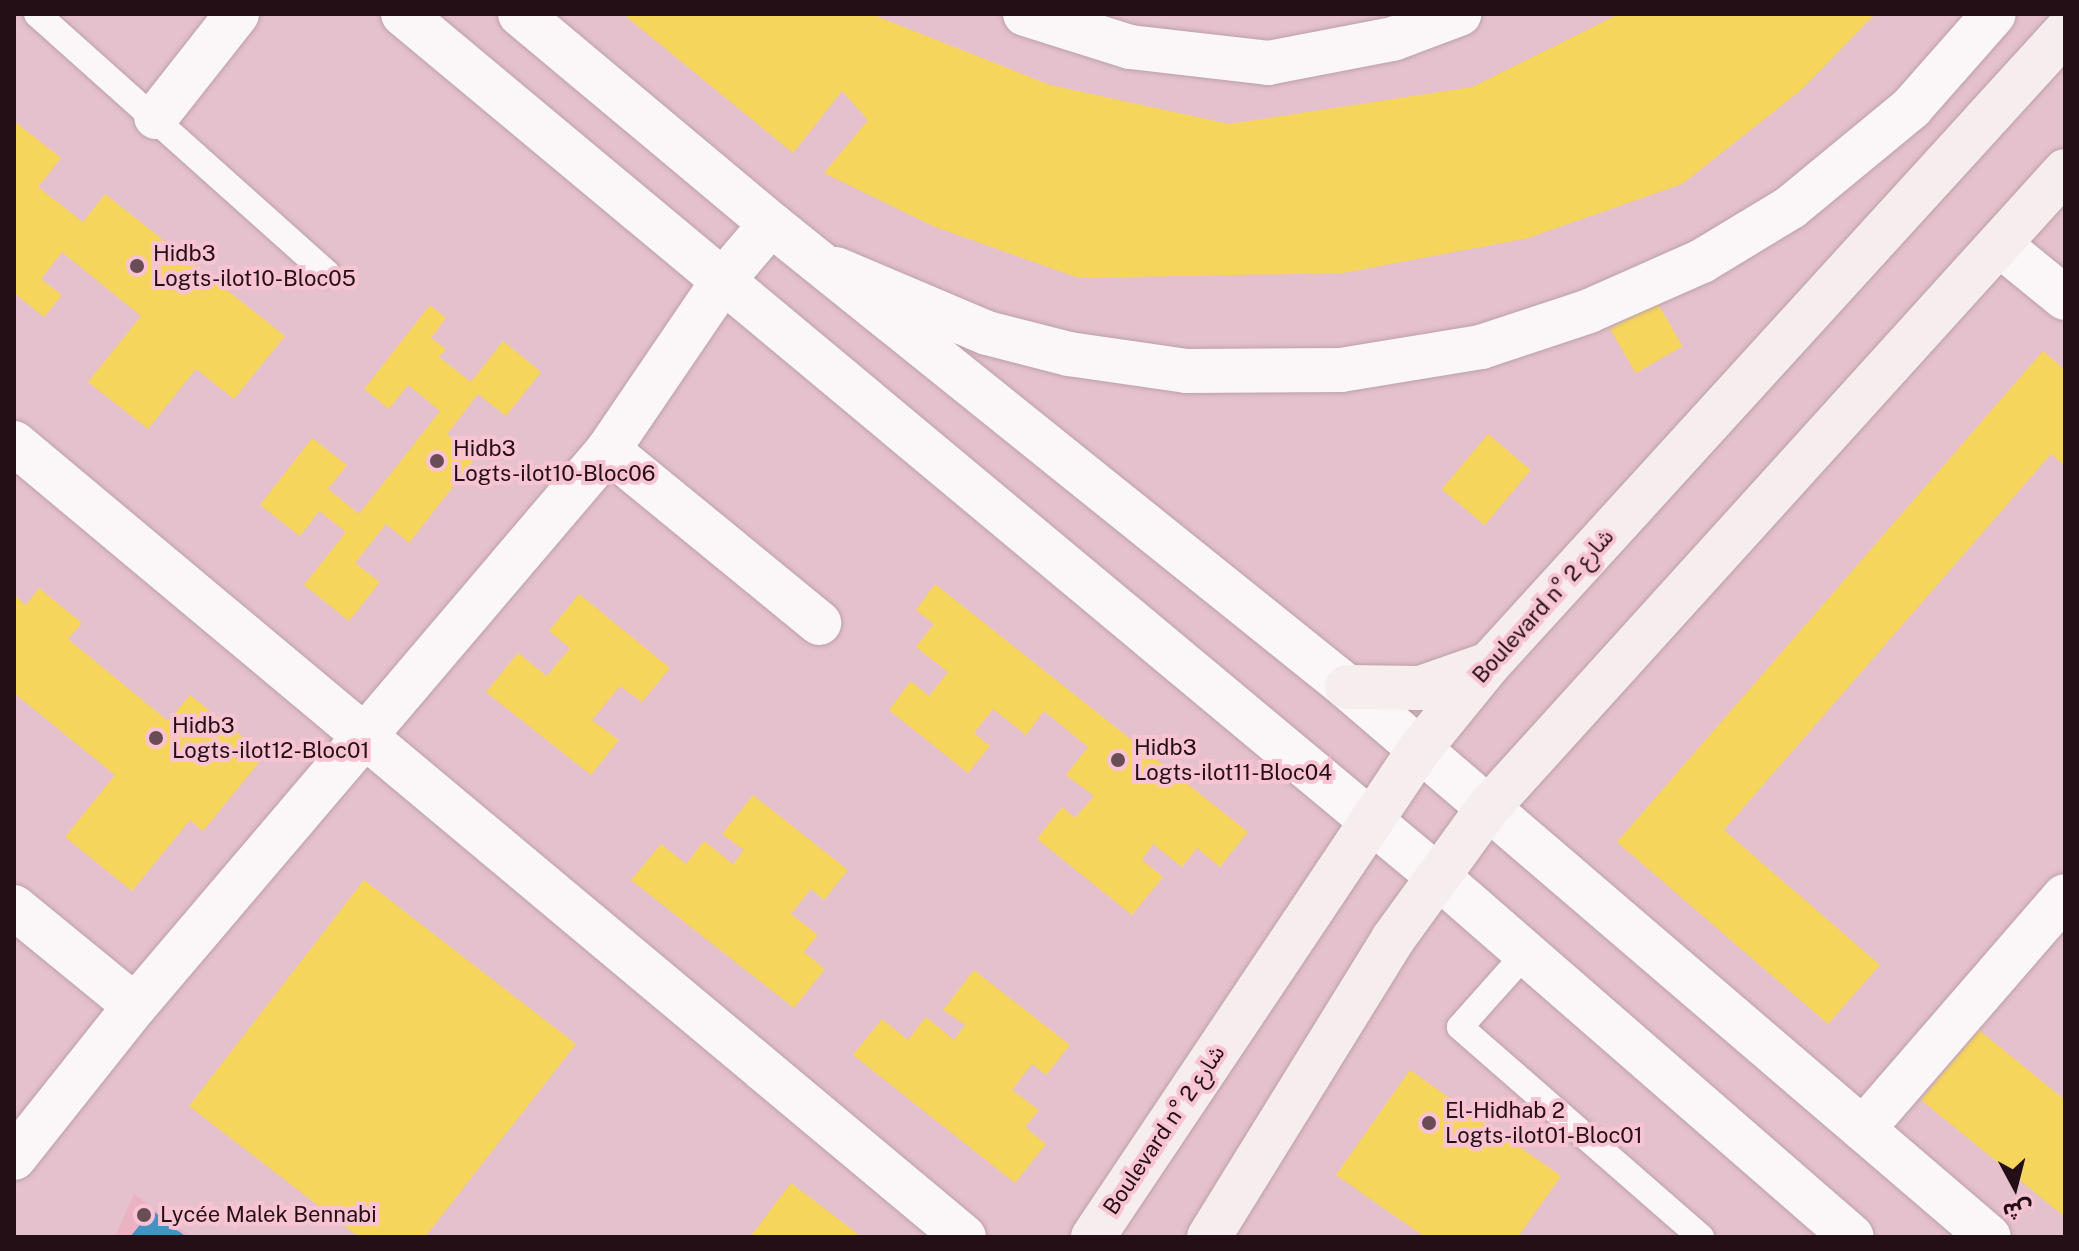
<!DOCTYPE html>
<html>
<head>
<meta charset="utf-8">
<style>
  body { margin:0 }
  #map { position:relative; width:2079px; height:1251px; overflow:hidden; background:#e4c1cc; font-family:"Public Sans","Noto Sans Arabic",sans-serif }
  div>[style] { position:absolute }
  .built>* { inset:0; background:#eab2c3 }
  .homes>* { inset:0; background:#f6d55c; transform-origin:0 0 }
  .schools>* { inset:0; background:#4393c3 }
  .roads { filter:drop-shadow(0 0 2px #bca0a9) drop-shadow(0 0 2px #bca0a9) }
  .service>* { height:26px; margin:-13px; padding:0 13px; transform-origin:13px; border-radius:13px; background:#fbf6f7 }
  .minor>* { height:44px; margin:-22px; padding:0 22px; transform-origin:22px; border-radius:22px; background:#fbf6f7 }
  .tertiary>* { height:44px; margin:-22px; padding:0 22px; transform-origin:22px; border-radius:22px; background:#fbf6f7 }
  .secondary>* { height:44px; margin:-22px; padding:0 22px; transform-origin:22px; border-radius:22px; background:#f6eeee }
  .dots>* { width:22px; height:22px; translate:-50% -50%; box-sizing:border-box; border:4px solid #f8c3d3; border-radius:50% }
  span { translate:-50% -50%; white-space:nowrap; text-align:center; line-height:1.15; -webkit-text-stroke:8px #f8c3d3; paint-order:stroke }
  .poi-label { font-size:22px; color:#250f17 }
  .left { translate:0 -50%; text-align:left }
  .street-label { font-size:22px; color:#250f17 }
  .frame { position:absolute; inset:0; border:16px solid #250f17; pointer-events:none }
  .north { position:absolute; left:1975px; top:1147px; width:80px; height:80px; -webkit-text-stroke:6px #f8c3d3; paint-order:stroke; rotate:173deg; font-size:22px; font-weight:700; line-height:32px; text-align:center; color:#250f17 }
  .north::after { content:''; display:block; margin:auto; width:28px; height:36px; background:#250f17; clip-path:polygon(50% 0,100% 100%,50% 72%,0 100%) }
</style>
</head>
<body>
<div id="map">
  <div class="built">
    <i style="clip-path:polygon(134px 1194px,192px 1237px,115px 1237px)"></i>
  </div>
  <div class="homes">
    <i style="clip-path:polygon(623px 14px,871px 14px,1050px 85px,1229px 124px,1472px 87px,1619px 14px,1875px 14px,1800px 91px,1682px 184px,1528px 238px,1343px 273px,1079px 278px,935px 227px,824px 173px,868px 120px,842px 91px,793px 153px)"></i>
    <i style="clip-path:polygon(14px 121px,61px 158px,38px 187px,83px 222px,105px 194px,285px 336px,234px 399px,196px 369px,148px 429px,88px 382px,141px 316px,62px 252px,41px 279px,62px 295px,44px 317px,14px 293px)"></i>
    <i style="left:1657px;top:302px;width:51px;height:54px;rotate:60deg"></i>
    <i style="clip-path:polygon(430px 305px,446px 318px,431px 338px,446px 349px,439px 357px,471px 382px,503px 341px,541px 372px,506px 416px,478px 394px,447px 434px,476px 457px,409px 543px,386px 524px,355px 563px,380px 582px,349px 621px,304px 585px,346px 532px,319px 511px,300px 536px,260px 505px,312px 438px,347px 465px,328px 489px,359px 514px,440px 411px,408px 385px,389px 409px,364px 389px)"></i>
    <i style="clip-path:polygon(2043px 351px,2065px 370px,2065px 466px,2051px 454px,1724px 830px,1880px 965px,1828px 1024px,1617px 842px)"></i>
    <i style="left:1488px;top:434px;width:56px;height:72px;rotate:40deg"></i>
    <i style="clip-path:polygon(935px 584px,1248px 832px,1220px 867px,1197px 848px,1182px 867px,1153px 844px,1142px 860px,1163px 877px,1132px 915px,1037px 839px,1062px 807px,1075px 818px,1094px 796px,1066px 775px,1088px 747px,1044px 711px,1026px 735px,993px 709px,974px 733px,990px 746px,968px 773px,889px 710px,911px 681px,929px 696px,948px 672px,916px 647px,934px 624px,916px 610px)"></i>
    <i style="clip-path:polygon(39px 588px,82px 623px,68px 639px,168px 721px,190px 695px,265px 755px,203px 831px,190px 820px,132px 891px,65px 837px,115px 775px,14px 693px,14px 595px,26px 605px)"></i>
    <i style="clip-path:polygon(579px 594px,670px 668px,642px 702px,620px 686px,592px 720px,619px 740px,591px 775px,486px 692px,518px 653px,547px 676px,570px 648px,549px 631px)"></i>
    <i style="clip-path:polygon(753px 795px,848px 870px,824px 900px,811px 889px,791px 914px,818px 935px,804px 952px,825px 969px,794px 1008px,631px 880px,661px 844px,686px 864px,704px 841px,733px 864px,744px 850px,722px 834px)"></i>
    <i style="clip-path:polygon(364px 880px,576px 1044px,425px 1237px,359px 1237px,189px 1106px)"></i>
    <i style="clip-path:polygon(974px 970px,1070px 1045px,1046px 1075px,1032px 1064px,1012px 1090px,1039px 1110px,1025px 1127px,1046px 1144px,1015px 1183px,853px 1055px,882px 1019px,908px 1040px,926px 1017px,954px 1040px,965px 1025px,943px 1010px)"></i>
    <i style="clip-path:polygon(1979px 1030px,2065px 1100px,2065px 1217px,1921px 1100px)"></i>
    <i style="clip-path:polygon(1410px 1070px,1561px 1176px,1518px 1237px,1425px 1237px,1336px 1175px)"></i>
    <i style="clip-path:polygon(791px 1183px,862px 1237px,750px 1237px)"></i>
  </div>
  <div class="schools">
    <i style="clip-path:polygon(152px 1210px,186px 1237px,130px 1237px)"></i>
  </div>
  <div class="roads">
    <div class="service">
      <i style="left:37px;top:14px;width:389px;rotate:41.8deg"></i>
      <i style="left:1526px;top:953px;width:99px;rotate:131.7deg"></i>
      <i style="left:1460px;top:1027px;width:320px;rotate:41.1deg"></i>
    </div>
    <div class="minor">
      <i style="left:1025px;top:14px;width:110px;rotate:17.4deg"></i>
      <i style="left:1130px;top:47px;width:139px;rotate:6.6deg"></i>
      <i style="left:1268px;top:63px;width:127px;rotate:-10.9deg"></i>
      <i style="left:1393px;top:39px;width:71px;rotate:-20.7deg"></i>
      <i style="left:156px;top:117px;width:131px;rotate:-51.8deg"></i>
      <i style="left:2000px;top:245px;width:84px;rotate:39.2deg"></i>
      <i style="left:836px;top:269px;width:164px;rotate:23deg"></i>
      <i style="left:987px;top:333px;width:85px;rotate:14.4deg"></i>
      <i style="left:1069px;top:354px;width:119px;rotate:8.2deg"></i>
      <i style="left:1187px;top:371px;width:154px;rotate:-0.4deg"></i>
      <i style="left:1341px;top:370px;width:142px;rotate:-9.3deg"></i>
      <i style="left:1481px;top:347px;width:114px;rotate:-18.4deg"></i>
      <i style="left:1589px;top:311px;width:124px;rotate:-23.9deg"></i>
      <i style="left:1702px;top:261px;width:104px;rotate:-31.2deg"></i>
      <i style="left:1791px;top:207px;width:156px;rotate:-39.5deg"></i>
      <i style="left:1911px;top:108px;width:125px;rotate:-48.6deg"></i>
      <i style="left:14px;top:443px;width:1238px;rotate:39.89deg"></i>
      <i style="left:608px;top:450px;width:273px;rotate:39.3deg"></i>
      <i style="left:14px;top:907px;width:156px;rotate:39.3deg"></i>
      <i style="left:1863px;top:1129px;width:308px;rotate:-49.1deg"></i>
      <i style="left:14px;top:1158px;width:194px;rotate:-51.5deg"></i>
      <i style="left:135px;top:1006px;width:730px;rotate:-49.61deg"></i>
      <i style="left:608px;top:450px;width:207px;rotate:-55.8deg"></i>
      <i style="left:724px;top:279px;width:72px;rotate:-49.5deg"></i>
    </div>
    <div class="tertiary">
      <i style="left:403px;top:14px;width:1345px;rotate:39.81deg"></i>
      <i style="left:1436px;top:875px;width:551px;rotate:41.03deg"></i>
      <i style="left:520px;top:14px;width:327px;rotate:39.9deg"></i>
      <i style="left:771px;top:224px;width:739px;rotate:38.79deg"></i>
      <i style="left:1347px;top:687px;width:845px;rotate:40.59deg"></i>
    </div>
    <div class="secondary">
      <i style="left:1347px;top:687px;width:73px;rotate:0.8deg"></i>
      <i style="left:1420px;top:688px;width:70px;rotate:-19.2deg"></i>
      <i style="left:1093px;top:1237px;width:586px;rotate:-56.2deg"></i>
      <i style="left:1419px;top:750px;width:111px;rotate:-50.9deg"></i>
      <i style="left:1489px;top:664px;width:855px;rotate:-47.65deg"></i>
      <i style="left:1209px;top:1237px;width:350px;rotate:-58.3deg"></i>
      <i style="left:1393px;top:939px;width:160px;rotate:-54.1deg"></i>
      <i style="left:1487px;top:809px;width:861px;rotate:-47.82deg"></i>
    </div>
  </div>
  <div class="dots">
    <i style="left:137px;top:266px;background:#684d56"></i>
    <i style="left:437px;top:461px;background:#684d56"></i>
    <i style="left:156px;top:738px;background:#684d56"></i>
    <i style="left:1118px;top:760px;background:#684d56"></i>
    <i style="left:1429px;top:1123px;background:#684d56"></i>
    <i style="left:144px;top:1215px;background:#684d56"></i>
  </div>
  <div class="poi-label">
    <span class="left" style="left:153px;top:266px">Hidb3<br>Logts-ilot10-Bloc05</span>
    <span class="left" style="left:453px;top:461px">Hidb3<br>Logts-ilot10-Bloc06</span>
    <span class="left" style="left:172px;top:738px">Hidb3<br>Logts-ilot12-Bloc01</span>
    <span class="left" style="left:1134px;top:760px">Hidb3<br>Logts-ilot11-Bloc04</span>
    <span class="left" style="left:1445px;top:1123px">El-Hidhab 2<br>Logts-ilot01-Bloc01</span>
    <span class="left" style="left:160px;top:1215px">Lycée Malek Bennabi</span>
  </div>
  <div class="street-label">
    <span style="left:1543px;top:606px;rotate:-48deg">Boulevard n° شارع 2</span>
    <span style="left:1164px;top:1130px;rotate:-56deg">Boulevard n° شارع 2</span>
  </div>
  <div class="frame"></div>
  <div class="north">ش</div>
</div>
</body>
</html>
